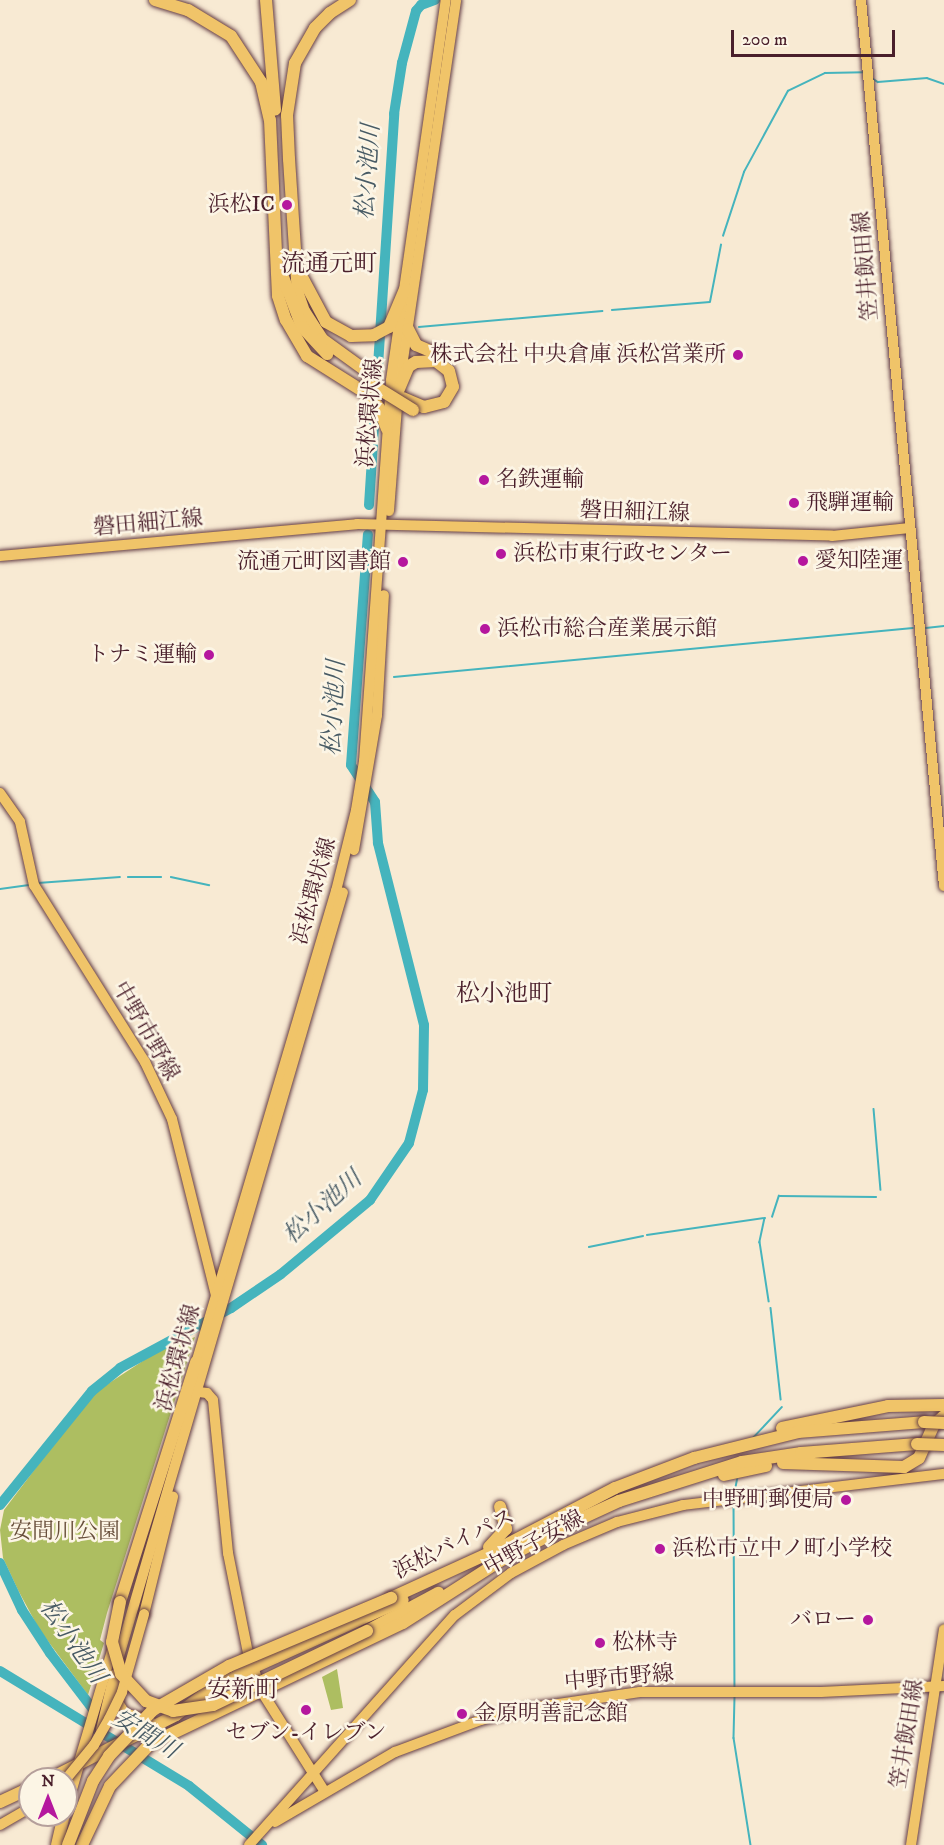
<!DOCTYPE html>
<html>
<head>
<meta charset="utf-8">
<style>
  body { margin:0 }
  #map { position:relative; width:944px; height:1845px; overflow:hidden; background:#f8ead3; font-family:"IM FELL DW Pica","Noto Serif JP",serif }
  div>[style] { position:absolute }
  .green>* { inset:0; background:#adbe61 }
  .stream>* { height:1.5px; margin:-0.75px; padding:0 0.75px; transform-origin:0.75px; border-radius:0.75px; background:#45b4bd }
  .river>* { height:10px; margin:-5px; padding:0 5px; transform-origin:5px; border-radius:5px; background:#45b4bd }
  .roads { filter:drop-shadow(0 0 2px #643d44) drop-shadow(0 0 2px #643d44) }
  .major>* { height:10px; margin:-5px; padding:0 5px; transform-origin:5px; border-radius:5px; background:#f0c469 }
  .highway>* { height:12px; margin:-6px; padding:0 6px; transform-origin:6px; border-radius:6px; background:#f0c469 }
  .bridges { filter:drop-shadow(0 0 2px #643d44) drop-shadow(0 0 2px #643d44) }
  .major-bridge>* { height:10px; margin:-5px; padding:0 5px; transform-origin:5px; border-radius:5px; background:#f0c469 }
  .highway-bridge>* { height:12px; margin:-6px; padding:0 6px; transform-origin:6px; border-radius:6px; background:#f0c469 }
  .dots>* { width:16px; height:16px; translate:-50% -50%; box-sizing:border-box; border:3px solid #fcf5e5; border-radius:50% }
  span { translate:-50% -50%; white-space:nowrap; text-align:center; line-height:1.15; -webkit-text-stroke:5px #fcf5e5; paint-order:stroke }
  .poi-label { font-size:22px; color:#4a1f2b }
  .right { translate:-100% -50%; text-align:right }
  .left { translate:0 -50%; text-align:left }
  .street-label { font-size:22px; color:#4a1f2b }
  .park-label { font-size:22px; color:#684f3b }
  .water-label { font-size:24px; color:#485b65; font-style:italic }
  .neighbourhood-label { font-size:24px; color:#4a1f2b }
  .north { position:absolute; left:18px; top:1767px; width:60px; height:60px; box-sizing:border-box; background:#fcf5e5; border:2px solid #b59f9b; border-radius:50%; rotate:0deg; font-size:16px; font-weight:700; line-height:24px; text-align:center; color:#4a1f2b }
  .north::after { content:''; display:block; margin:auto; width:21px; height:27px; background:#b5179e; clip-path:polygon(50% 0,100% 100%,50% 72%,0 100%) }
  .scale { position:absolute; left:731px; top:30px; width:164px; height:27px; box-sizing:border-box; border:3px solid #4a1f2b; border-top:0; padding-left:8px; font-size:18px; line-height:21px; white-space:nowrap; color:#4a1f2b; -webkit-text-stroke:4px #fcf5e5; paint-order:stroke }
</style>
</head>
<body>
<div id="map">
  <div class="green">
    <i style="clip-path:polygon(195px 1337px,107px 1613px,100px 1640px,104px 1643px,88px 1695px,39px 1629px,18px 1590px,3px 1558px,0 1530px,4px 1510px,91px 1395px,158px 1351px)"></i>
    <i style="clip-path:polygon(337px 1669px,343px 1708px,331px 1710px,322px 1677px)"></i>
  </div>
  <div class="stream">
    <i style="left:872px;top:78px;width:7px;rotate:34deg"></i>
    <i style="left:878px;top:82px;width:49px;rotate:-4.7deg"></i>
    <i style="left:927px;top:78px;width:18px;rotate:19deg"></i>
    <i style="left:723px;top:236px;width:67px;rotate:-71.8deg"></i>
    <i style="left:744px;top:172px;width:92px;rotate:-61.5deg"></i>
    <i style="left:788px;top:91px;width:41px;rotate:-25.9deg"></i>
    <i style="left:825px;top:73px;width:39px;rotate:-1deg"></i>
    <i style="left:612px;top:310px;width:98px;rotate:-4.7deg"></i>
    <i style="left:710px;top:302px;width:58px;rotate:-79.1deg"></i>
    <i style="left:419px;top:327px;width:184px;rotate:-5deg"></i>
    <i style="left:926px;top:628px;width:18px;rotate:-6deg"></i>
    <i style="left:394px;top:677px;width:521px;rotate:-5.39deg"></i>
    <i style="left:128px;top:877px;width:33px"></i>
    <i style="left:171px;top:877px;width:39px;rotate:12deg"></i>
    <i style="left:38px;top:883px;width:82px;rotate:-4.2deg"></i>
    <i style="left:0;top:889px;width:29px;rotate:-8deg"></i>
    <i style="left:874px;top:1109px;width:81px;rotate:85.1deg"></i>
    <i style="left:772px;top:1217px;width:22px;rotate:-72deg"></i>
    <i style="left:779px;top:1196px;width:97px;rotate:0.6deg"></i>
    <i style="left:647px;top:1235px;width:119px;rotate:-8.2deg"></i>
    <i style="left:765px;top:1218px;width:25px;rotate:102deg"></i>
    <i style="left:760px;top:1242px;width:60px;rotate:81.3deg"></i>
    <i style="left:589px;top:1247px;width:55px;rotate:-11.5deg"></i>
    <i style="left:771px;top:1308px;width:92px;rotate:83.7deg"></i>
    <i style="left:753px;top:1438px;width:42px;rotate:-46.9deg"></i>
    <i style="left:734px;top:1495px;width:16px;rotate:-79deg"></i>
    <i style="left:734px;top:1502px;width:185px;rotate:89.7deg"></i>
    <i style="left:735px;top:1697px;width:41px;rotate:91.4deg"></i>
    <i style="left:734px;top:1738px;width:108px;rotate:81deg"></i>
  </div>
  <div class="river">
    <i style="left:369px;top:505px;width:392px;rotate:-86.3deg"></i>
    <i style="left:394px;top:114px;width:52px;rotate:-81.1deg"></i>
    <i style="left:402px;top:63px;width:54px;rotate:-74.9deg"></i>
    <i style="left:416px;top:11px;width:8px;rotate:-50deg"></i>
    <i style="left:421px;top:5px;width:15px;rotate:-20deg"></i>
    <i style="left:0;top:1505px;width:146px;rotate:-51.1deg"></i>
    <i style="left:92px;top:1391px;width:36px;rotate:-39deg"></i>
    <i style="left:120px;top:1368px;width:126px;rotate:-28.4deg"></i>
    <i style="left:231px;top:1308px;width:60px;rotate:-34.2deg"></i>
    <i style="left:281px;top:1274px;width:116px;rotate:-39.7deg"></i>
    <i style="left:370px;top:1200px;width:69px;rotate:-55.6deg"></i>
    <i style="left:409px;top:1143px;width:55px;rotate:-75.2deg"></i>
    <i style="left:423px;top:1090px;width:65px;rotate:-89.1deg"></i>
    <i style="left:424px;top:1025px;width:188px;rotate:-104.2deg"></i>
    <i style="left:378px;top:843px;width:41px;rotate:-94.2deg"></i>
    <i style="left:375px;top:802px;width:44px;rotate:-123deg"></i>
    <i style="left:351px;top:765px;width:231px;rotate:-85.8deg"></i>
    <i style="left:0;top:1563px;width:52px;rotate:64.9deg"></i>
    <i style="left:22px;top:1610px;width:51px;rotate:56.9deg"></i>
    <i style="left:50px;top:1653px;width:81px;rotate:52.6deg"></i>
    <i style="left:0;top:1671px;width:221px;rotate:31.3deg"></i>
    <i style="left:189px;top:1786px;width:94px;rotate:38.9deg"></i>
  </div>
  <div class="roads">
    <div class="major">
      <i style="left:861px;top:0;width:890px;rotate:84.65deg"></i>
      <i style="left:400px;top:380px;width:384px;rotate:-81.6deg"></i>
      <i style="left:389px;top:511px;width:116px;rotate:-85.6deg"></i>
      <i style="left:0;top:556px;width:358px;rotate:-5.1deg"></i>
      <i style="left:357px;top:524px;width:475px;rotate:1.4deg"></i>
      <i style="left:832px;top:536px;width:78px;rotate:-5.9deg"></i>
      <i style="left:0;top:793px;width:35px;rotate:55deg"></i>
      <i style="left:20px;top:822px;width:65px;rotate:77.5deg"></i>
      <i style="left:34px;top:885px;width:209px;rotate:57.9deg"></i>
      <i style="left:145px;top:1062px;width:63px;rotate:64.7deg"></i>
      <i style="left:172px;top:1119px;width:182px;rotate:76deg"></i>
      <i style="left:354px;top:850px;width:137px;rotate:-80.3deg"></i>
      <i style="left:377px;top:715px;width:120px;rotate:-86.7deg"></i>
      <i style="left:194px;top:1370px;width:500px;rotate:-73.5deg"></i>
      <i style="left:336px;top:891px;width:83px;rotate:-76.1deg"></i>
      <i style="left:356px;top:810px;width:50px;rotate:-80.7deg"></i>
      <i style="left:364px;top:761px;width:382px;rotate:-85.9deg"></i>
      <i style="left:391px;top:380px;width:384px;rotate:-81.8deg"></i>
      <i style="left:199px;top:1392px;width:8px;rotate:7deg"></i>
      <i style="left:207px;top:1393px;width:9px;rotate:49deg"></i>
      <i style="left:213px;top:1400px;width:154px;rotate:84.4deg"></i>
      <i style="left:228px;top:1553px;width:102px;rotate:78.7deg"></i>
      <i style="left:248px;top:1653px;width:41px;rotate:70.3deg"></i>
      <i style="left:262px;top:1692px;width:118px;rotate:57.8deg"></i>
      <i style="left:144px;top:1614px;width:121px;rotate:-76.1deg"></i>
      <i style="left:117px;top:1663px;width:803px;rotate:-73.66deg"></i>
      <i style="left:101px;top:1730px;width:47px;rotate:-76.6deg"></i>
      <i style="left:79px;top:1762px;width:123px;rotate:-73.5deg"></i>
      <i style="left:275px;top:1822px;width:139px;rotate:-30.3deg"></i>
      <i style="left:395px;top:1752px;width:92px;rotate:-20.4deg"></i>
      <i style="left:481px;top:1720px;width:51px;rotate:-13.5deg"></i>
      <i style="left:531px;top:1708px;width:110px;rotate:-8.4deg"></i>
      <i style="left:640px;top:1692px;width:181px"></i>
      <i style="left:821px;top:1692px;width:123px;rotate:-2.8deg"></i>
      <i style="left:0;top:1825px;width:34px;rotate:-30deg"></i>
      <i style="left:249px;top:1845px;width:309px;rotate:-48.2deg"></i>
      <i style="left:455px;top:1615px;width:70px;rotate:-36.9deg"></i>
      <i style="left:511px;top:1573px;width:59px;rotate:-28.3deg"></i>
      <i style="left:563px;top:1545px;width:59px;rotate:-23.1deg"></i>
      <i style="left:617px;top:1522px;width:68px;rotate:-14.4deg"></i>
      <i style="left:683px;top:1505px;width:263px;rotate:-6.8deg"></i>
      <i style="left:911px;top:1845px;width:218px;rotate:-81.3deg"></i>
    </div>
    <div class="highway">
      <i style="left:155px;top:0;width:34px;rotate:17deg"></i>
      <i style="left:188px;top:10px;width:50px;rotate:31.2deg"></i>
      <i style="left:231px;top:36px;width:55px;rotate:56.9deg"></i>
      <i style="left:261px;top:82px;width:39px;rotate:77deg"></i>
      <i style="left:270px;top:120px;width:176px;rotate:87.4deg"></i>
      <i style="left:278px;top:296px;width:25px;rotate:72deg"></i>
      <i style="left:286px;top:320px;width:42px;rotate:59.7deg"></i>
      <i style="left:307px;top:356px;width:73px;rotate:32.2deg"></i>
      <i style="left:369px;top:395px;width:16px;rotate:52deg"></i>
      <i style="left:379px;top:408px;width:22px;rotate:69deg"></i>
      <i style="left:266px;top:0;width:110px;rotate:85.3deg"></i>
      <i style="left:350px;top:0;width:24px;rotate:147deg"></i>
      <i style="left:330px;top:13px;width:21px;rotate:135deg"></i>
      <i style="left:315px;top:28px;width:40px;rotate:119.7deg"></i>
      <i style="left:295px;top:63px;width:53px;rotate:98.7deg"></i>
      <i style="left:287px;top:115px;width:44px;rotate:87.4deg"></i>
      <i style="left:289px;top:159px;width:135px;rotate:86.2deg"></i>
      <i style="left:298px;top:294px;width:18px;rotate:71deg"></i>
      <i style="left:304px;top:311px;width:33px;rotate:57deg"></i>
      <i style="left:322px;top:339px;width:58px;rotate:35.9deg"></i>
      <i style="left:283px;top:277px;width:53px;rotate:69.2deg"></i>
      <i style="left:302px;top:327px;width:37px;rotate:47deg"></i>
      <i style="left:302px;top:277px;width:51px;rotate:61.9deg"></i>
      <i style="left:326px;top:322px;width:29px;rotate:29deg"></i>
      <i style="left:351px;top:336px;width:23px;rotate:-2deg"></i>
      <i style="left:374px;top:335px;width:17px;rotate:-28deg"></i>
      <i style="left:389px;top:327px;width:41px;rotate:-67.2deg"></i>
      <i style="left:408px;top:329px;width:18px;rotate:63deg"></i>
      <i style="left:416px;top:345px;width:25px;rotate:23deg"></i>
      <i style="left:399px;top:389px;width:25px;rotate:-67deg"></i>
      <i style="left:409px;top:366px;width:8px;rotate:-30deg"></i>
      <i style="left:416px;top:362px;width:20px;rotate:-3deg"></i>
      <i style="left:436px;top:361px;width:16px;rotate:38deg"></i>
      <i style="left:449px;top:371px;width:16px;rotate:76deg"></i>
      <i style="left:453px;top:387px;width:17px;rotate:121deg"></i>
      <i style="left:444px;top:402px;width:21px;rotate:166deg"></i>
      <i style="left:424px;top:407px;width:23px;rotate:-157deg"></i>
      <i style="left:782px;top:1428px;width:108px;rotate:-11.7deg"></i>
      <i style="left:888px;top:1406px;width:56px;rotate:-1deg"></i>
      <i style="left:783px;top:1463px;width:121px;rotate:1.9deg"></i>
      <i style="left:904px;top:1467px;width:17px;rotate:-31deg"></i>
      <i style="left:919px;top:1458px;width:36px;rotate:-66deg"></i>
      <i style="left:934px;top:1425px;width:13px;rotate:-42deg"></i>
      <i style="left:724px;top:1475px;width:43px;rotate:-12.1deg"></i>
      <i style="left:489px;top:1547px;width:25px;rotate:-47deg"></i>
      <i style="left:506px;top:1529px;width:23px;rotate:-105deg"></i>
      <i style="left:391px;top:1598px;width:115px;rotate:-24.6deg"></i>
      <i style="left:496px;top:1550px;width:134px;rotate:-27.5deg"></i>
      <i style="left:615px;top:1488px;width:85px;rotate:-20.8deg"></i>
      <i style="left:694px;top:1458px;width:107px;rotate:-14deg"></i>
      <i style="left:798px;top:1432px;width:126px;rotate:-4.5deg"></i>
      <i style="left:120px;top:1602px;width:252px;rotate:-72.4deg"></i>
      <i style="left:367px;top:1631px;width:81px;rotate:-28.2deg"></i>
      <i style="left:114px;top:1676px;width:23px;rotate:88deg"></i>
      <i style="left:115px;top:1699px;width:17px;rotate:59deg"></i>
      <i style="left:124px;top:1714px;width:26px;rotate:16deg"></i>
      <i style="left:49px;top:1779px;width:142px;rotate:-26.7deg"></i>
      <i style="left:176px;top:1715px;width:44px;rotate:-36.6deg"></i>
      <i style="left:211px;top:1689px;width:48px;rotate:-27.1deg"></i>
      <i style="left:254px;top:1667px;width:163px;rotate:-24.2deg"></i>
      <i style="left:0;top:1802px;width:33px;rotate:-25deg"></i>
      <i style="left:66px;top:1807px;width:44px;rotate:-74.1deg"></i>
      <i style="left:57px;top:1845px;width:31px;rotate:-77deg"></i>
      <i style="left:82px;top:1845px;width:65px;rotate:-64.6deg"></i>
      <i style="left:110px;top:1786px;width:58px;rotate:-46.4deg"></i>
      <i style="left:150px;top:1744px;width:280px;rotate:-25.6deg"></i>
      <i style="left:403px;top:1623px;width:115px;rotate:-32.6deg"></i>
      <i style="left:500px;top:1561px;width:90px;rotate:-27.7deg"></i>
      <i style="left:580px;top:1519px;width:43px;rotate:-24.8deg"></i>
      <i style="left:619px;top:1501px;width:129px;rotate:-17.6deg"></i>
      <i style="left:742px;top:1462px;width:60px;rotate:-8.7deg"></i>
      <i style="left:801px;top:1453px;width:116px;rotate:-4.4deg"></i>
    </div>
  </div>
  <div class="bridges">
    <div class="major-bridge">
      <i style="left:66px;top:1779px;width:44px;rotate:-50.5deg"></i>
      <i style="left:94px;top:1745px;width:30px;rotate:-60deg"></i>
      <i style="left:109px;top:1719px;width:30px;rotate:-64deg"></i>
      <i style="left:122px;top:1692px;width:81px;rotate:-74.2deg"></i>
    </div>
    <div class="highway-bridge">
      <i style="left:368px;top:382px;width:53px;rotate:31.9deg"></i>
      <i style="left:924px;top:1422px;width:20px;rotate:3deg"></i>
      <i style="left:917px;top:1444px;width:27px;rotate:2deg"></i>
      <i style="left:120px;top:1602px;width:41px;rotate:101.3deg"></i>
      <i style="left:112px;top:1642px;width:33px;rotate:74deg"></i>
      <i style="left:121px;top:1674px;width:37px;rotate:47deg"></i>
      <i style="left:146px;top:1701px;width:29px;rotate:20deg"></i>
      <i style="left:173px;top:1711px;width:40px;rotate:-8.5deg"></i>
      <i style="left:213px;top:1705px;width:171px;rotate:-25.7deg"></i>
      <i style="left:68px;top:1845px;width:69px;rotate:-68.7deg"></i>
      <i style="left:93px;top:1781px;width:30px;rotate:-57deg"></i>
      <i style="left:109px;top:1756px;width:64px;rotate:-46.3deg"></i>
      <i style="left:153px;top:1710px;width:88px;rotate:-30.1deg"></i>
      <i style="left:229px;top:1666px;width:176px;rotate:-22.8deg"></i>
    </div>
  </div>
  <div class="dots">
    <i style="left:287px;top:205px;background:#b5179e"></i>
    <i style="left:738px;top:355px;background:#b5179e"></i>
    <i style="left:484px;top:480px;background:#b5179e"></i>
    <i style="left:794px;top:503px;background:#b5179e"></i>
    <i style="left:501px;top:554px;background:#b5179e"></i>
    <i style="left:803px;top:561px;background:#b5179e"></i>
    <i style="left:403px;top:562px;background:#b5179e"></i>
    <i style="left:485px;top:629px;background:#b5179e"></i>
    <i style="left:209px;top:655px;background:#b5179e"></i>
    <i style="left:846px;top:1500px;background:#b5179e"></i>
    <i style="left:660px;top:1549px;background:#b5179e"></i>
    <i style="left:868px;top:1620px;background:#b5179e"></i>
    <i style="left:600px;top:1643px;background:#b5179e"></i>
    <i style="left:306px;top:1710px;background:#b5179e"></i>
    <i style="left:462px;top:1714px;background:#b5179e"></i>
  </div>
  <div class="poi-label">
    <span class="right" style="left:275px;top:205px">浜松IC</span>
    <span class="right" style="left:726px;top:355px">株式会社 中央倉庫 浜松営業所</span>
    <span class="left" style="left:496px;top:480px">名鉄運輸</span>
    <span class="left" style="left:806px;top:503px">飛騨運輸</span>
    <span class="left" style="left:513px;top:554px">浜松市東行政センター</span>
    <span class="left" style="left:815px;top:561px">愛知陸運</span>
    <span class="right" style="left:391px;top:562px">流通元町図書館</span>
    <span class="left" style="left:497px;top:629px">浜松市総合産業展示館</span>
    <span class="right" style="left:197px;top:655px">トナミ運輸</span>
    <span class="right" style="left:834px;top:1500px">中野町郵便局</span>
    <span class="left" style="left:672px;top:1549px">浜松市立中ノ町小学校</span>
    <span class="right" style="left:856px;top:1620px">バロー</span>
    <span class="left" style="left:612px;top:1643px">松林寺</span>
    <span class="left" style="left:474px;top:1714px">金原明善記念館</span>
    <span style="left:306px;top:1733px">セブン-イレブン</span>
  </div>
  <div class="street-label">
    <span style="left:866px;top:266px;rotate:-95deg">笠井飯田線</span>
    <span style="left:370px;top:413px;rotate:-85deg">浜松環状線</span>
    <span style="left:635px;top:512px;rotate:2deg">磐田細江線</span>
    <span style="left:148px;top:523px;rotate:-5deg">磐田細江線</span>
    <span style="left:314px;top:891px;rotate:-74deg">浜松環状線</span>
    <span style="left:146px;top:1031px;rotate:60deg">中野市野線</span>
    <span style="left:178px;top:1358px;rotate:-74deg">浜松環状線</span>
    <span style="left:534px;top:1543px;rotate:-29deg">中野子安線</span>
    <span style="left:454px;top:1544px;rotate:-26deg">浜松バイパス</span>
    <span style="left:619px;top:1678px;rotate:-5deg">中野市野線</span>
    <span style="left:907px;top:1734px;rotate:-81deg">笠井飯田線</span>
  </div>
  <div class="park-label">
    <span style="left:65px;top:1532px">安間川公園</span>
  </div>
  <div class="water-label">
    <span style="left:369px;top:172px;rotate:-86deg">松小池川</span>
    <span style="left:335px;top:708px;rotate:-87deg">松小池川</span>
    <span style="left:323px;top:1208px;rotate:-42deg">松小池川</span>
    <span style="left:72px;top:1642px;rotate:55deg">松小池川</span>
    <span style="left:145px;top:1735px;rotate:31deg">安間川</span>
  </div>
  <div class="neighbourhood-label">
    <span style="left:329px;top:265px">流通元町</span>
    <span style="left:504px;top:995px">松小池町</span>
    <span style="left:243px;top:1691px">安新町</span>
  </div>
  <div class="north">N</div>
  <div class="scale">200 m</div>
</div>
</body>
</html>
